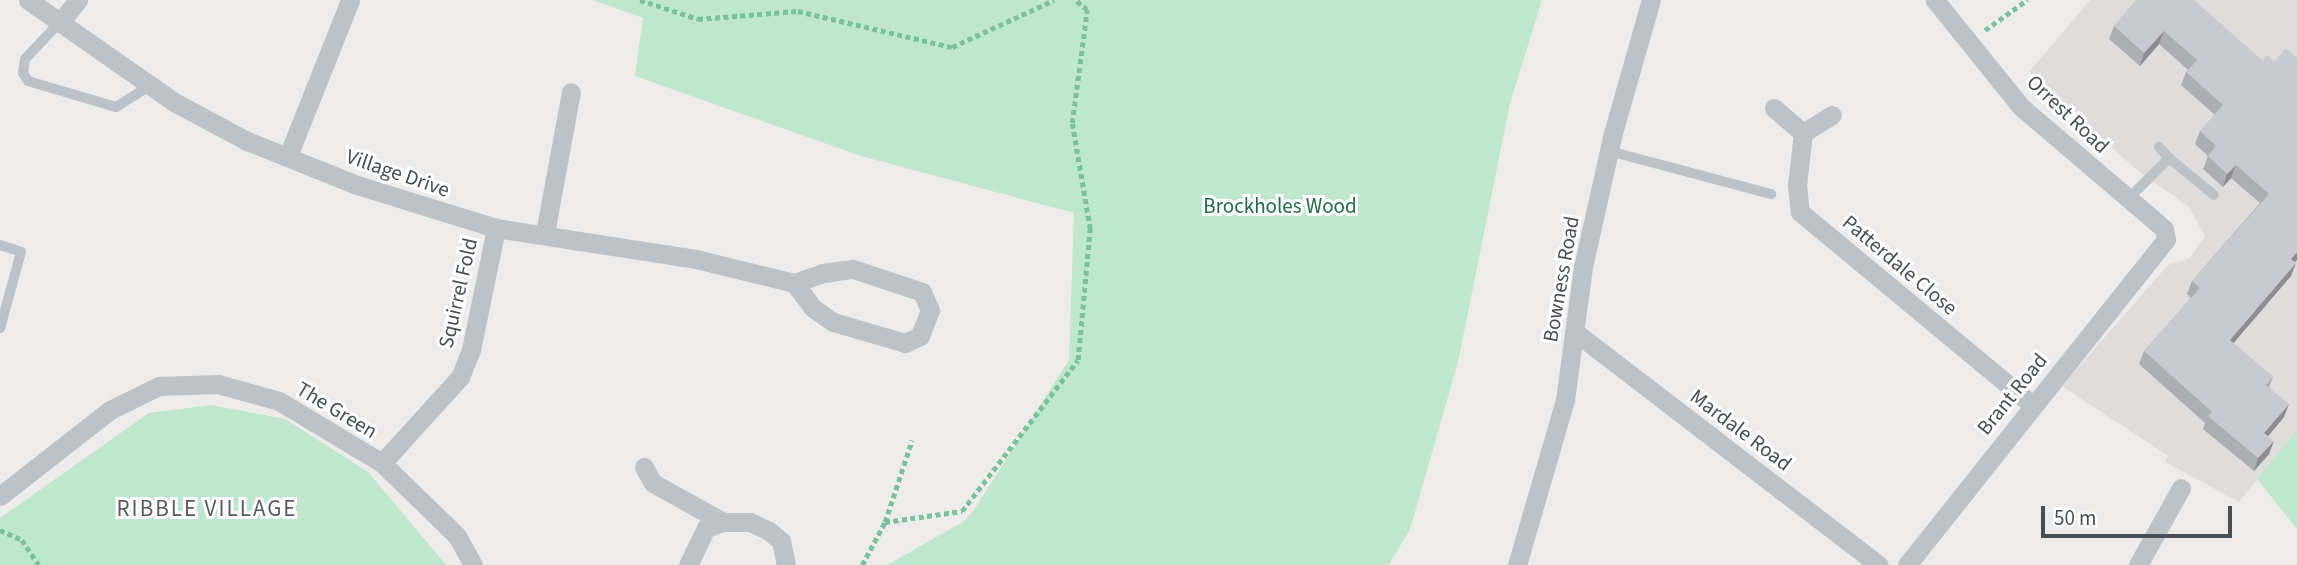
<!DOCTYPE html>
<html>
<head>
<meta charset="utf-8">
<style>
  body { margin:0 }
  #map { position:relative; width:2297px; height:565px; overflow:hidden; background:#eeebeb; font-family:"Source Sans 3",sans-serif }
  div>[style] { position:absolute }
  .education>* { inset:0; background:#dfdcdc }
  .green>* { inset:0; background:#bee7cd }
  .path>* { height:4.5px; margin-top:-2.25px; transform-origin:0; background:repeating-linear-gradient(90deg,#7ac19d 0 5px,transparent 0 8.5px) }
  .lane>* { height:10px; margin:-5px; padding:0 5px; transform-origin:5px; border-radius:5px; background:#bbc3c9 }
  .street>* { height:19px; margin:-9.5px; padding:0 9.5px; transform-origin:9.5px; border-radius:9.5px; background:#bbc3c9 }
  .wall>* { inset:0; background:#adaeb2 }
  .shaded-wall>* { inset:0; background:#8d8d91 }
  .building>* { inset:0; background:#c9cacf }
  span { translate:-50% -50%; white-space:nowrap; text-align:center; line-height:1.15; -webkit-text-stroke:6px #fff; paint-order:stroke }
  .street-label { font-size:21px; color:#464e56 }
  .park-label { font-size:21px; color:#216d46 }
  .neighbourhood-label { font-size:23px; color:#595c5f; letter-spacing:2px }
  .scale { position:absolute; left:2041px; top:506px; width:191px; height:32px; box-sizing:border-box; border:4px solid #464e56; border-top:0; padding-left:9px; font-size:21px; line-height:24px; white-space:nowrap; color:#464e56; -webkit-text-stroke:5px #fff; paint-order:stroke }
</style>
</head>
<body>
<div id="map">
  <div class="education">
    <i style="clip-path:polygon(2090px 0,2297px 0,2297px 430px,2239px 502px,2165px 462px,2168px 456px,2062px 386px,2168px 265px,2190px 258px,2205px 236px,2189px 207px,2138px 171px,2029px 72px)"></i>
  </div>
  <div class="green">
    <i style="clip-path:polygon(593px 0,1542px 0,1510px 103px,1458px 362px,1410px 529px,1389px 565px,887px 565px,963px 522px,974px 510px,1069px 360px,1074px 213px,861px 156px,635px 76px,643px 18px)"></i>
    <i style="clip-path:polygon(211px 405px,285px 419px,368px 472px,446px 565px,0 565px,0 518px,149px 413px)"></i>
    <i style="clip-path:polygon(2297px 430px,2297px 529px,2257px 479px)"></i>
  </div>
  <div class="path">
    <i style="left:640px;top:0;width:61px;rotate:18.1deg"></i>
    <i style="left:698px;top:19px;width:100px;rotate:-4.6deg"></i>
    <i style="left:798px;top:11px;width:158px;rotate:13.2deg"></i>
    <i style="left:952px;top:47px;width:112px;rotate:-24.7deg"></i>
    <i style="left:1985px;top:30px;width:52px;rotate:-35.5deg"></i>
    <i style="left:885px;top:522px;width:78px;rotate:-8.1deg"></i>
    <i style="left:962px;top:511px;width:190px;rotate:-52.5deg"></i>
    <i style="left:1078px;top:360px;width:132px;rotate:-84.8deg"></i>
    <i style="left:1090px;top:229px;width:108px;rotate:-99.6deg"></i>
    <i style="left:1072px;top:123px;width:114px;rotate:-82.4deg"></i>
    <i style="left:1087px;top:10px;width:16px;rotate:-140deg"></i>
    <i style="left:0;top:530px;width:24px;rotate:24deg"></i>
    <i style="left:22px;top:540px;width:30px;rotate:56deg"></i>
    <i style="left:862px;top:565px;width:49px;rotate:-61.9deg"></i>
    <i style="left:885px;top:522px;width:86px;rotate:-71.8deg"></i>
  </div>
  <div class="lane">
    <i style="left:61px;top:21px;width:52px;rotate:133.5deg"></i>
    <i style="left:25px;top:59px;width:14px;rotate:98deg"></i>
    <i style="left:23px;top:73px;width:9px;rotate:58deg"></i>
    <i style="left:28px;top:81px;width:92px;rotate:16.5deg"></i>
    <i style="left:116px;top:107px;width:39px;rotate:-32deg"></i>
    <i style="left:1609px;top:151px;width:168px;rotate:14.9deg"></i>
    <i style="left:2169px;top:158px;width:58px;rotate:39.4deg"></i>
    <i style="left:2128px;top:199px;width:58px;rotate:-45deg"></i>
    <i style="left:2169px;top:158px;width:15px;rotate:-132deg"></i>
    <i style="left:0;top:245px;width:22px;rotate:18deg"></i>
    <i style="left:21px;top:252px;width:79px;rotate:105.4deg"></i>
  </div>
  <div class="street">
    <i style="left:28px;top:0;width:178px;rotate:34.9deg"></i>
    <i style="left:174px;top:102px;width:83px;rotate:28.1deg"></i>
    <i style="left:247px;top:141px;width:118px;rotate:21.8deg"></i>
    <i style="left:357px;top:185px;width:145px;rotate:17.2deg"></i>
    <i style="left:496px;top:228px;width:202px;rotate:8.8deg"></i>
    <i style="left:696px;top:259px;width:101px;rotate:13.8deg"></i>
    <i style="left:794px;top:283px;width:31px;rotate:-19deg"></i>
    <i style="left:823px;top:273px;width:30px;rotate:-8deg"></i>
    <i style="left:853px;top:269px;width:73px;rotate:18.4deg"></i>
    <i style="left:922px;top:292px;width:20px;rotate:66deg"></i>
    <i style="left:930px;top:310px;width:28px;rotate:111deg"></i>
    <i style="left:920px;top:336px;width:17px;rotate:155deg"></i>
    <i style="left:905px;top:343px;width:75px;rotate:-163.7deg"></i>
    <i style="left:833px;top:322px;width:24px;rotate:-145deg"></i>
    <i style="left:813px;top:308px;width:31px;rotate:-127deg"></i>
    <i style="left:61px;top:21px;width:27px;rotate:-51deg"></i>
    <i style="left:1774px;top:108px;width:38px;rotate:41deg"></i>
    <i style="left:1803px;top:133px;width:52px;rotate:96.6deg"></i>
    <i style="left:1797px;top:185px;width:27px;rotate:84deg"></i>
    <i style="left:1800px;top:212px;width:300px;rotate:39.7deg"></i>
    <i style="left:1803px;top:133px;width:34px;rotate:-32deg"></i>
    <i style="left:288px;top:156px;width:168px;rotate:-68.3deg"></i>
    <i style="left:545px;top:233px;width:143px;rotate:-79.6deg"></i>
    <i style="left:1575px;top:332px;width:383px;rotate:37.5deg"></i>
    <i style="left:382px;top:463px;width:116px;rotate:-47.8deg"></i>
    <i style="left:460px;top:377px;width:29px;rotate:-68deg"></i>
    <i style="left:471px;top:350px;width:125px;rotate:-78.4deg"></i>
    <i style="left:644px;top:467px;width:18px;rotate:61deg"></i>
    <i style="left:653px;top:483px;width:80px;rotate:29.1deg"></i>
    <i style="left:0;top:496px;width:140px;rotate:-38deg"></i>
    <i style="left:110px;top:410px;width:55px;rotate:-26.1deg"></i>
    <i style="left:159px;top:386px;width:59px;rotate:-1.9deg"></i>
    <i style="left:218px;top:384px;width:63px;rotate:15.6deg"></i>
    <i style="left:279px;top:401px;width:120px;rotate:31deg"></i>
    <i style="left:382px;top:463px;width:105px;rotate:44.2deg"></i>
    <i style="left:457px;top:536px;width:33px;rotate:61deg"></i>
    <i style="left:688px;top:565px;width:41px;rotate:-64.1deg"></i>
    <i style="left:706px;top:528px;width:18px;rotate:-19deg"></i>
    <i style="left:723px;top:522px;width:27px"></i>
    <i style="left:750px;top:522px;width:21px;rotate:25deg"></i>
    <i style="left:769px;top:531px;width:16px;rotate:40deg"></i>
    <i style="left:781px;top:541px;width:25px;rotate:78deg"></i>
    <i style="left:1517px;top:565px;width:172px;rotate:-73.8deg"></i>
    <i style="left:1565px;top:400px;width:134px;rotate:-82.3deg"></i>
    <i style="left:1583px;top:267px;width:137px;rotate:-77.4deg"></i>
    <i style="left:1613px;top:133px;width:138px;rotate:-74.1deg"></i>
    <i style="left:1907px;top:565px;width:416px;rotate:-51.5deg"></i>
    <i style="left:2166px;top:239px;width:10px;rotate:-101deg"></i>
    <i style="left:2164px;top:229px;width:12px;rotate:-138deg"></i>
    <i style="left:2155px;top:221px;width:175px;rotate:-139.6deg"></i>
    <i style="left:2022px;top:108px;width:139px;rotate:-128.9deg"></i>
    <i style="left:2138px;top:565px;width:88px;rotate:-60.8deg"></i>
  </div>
  <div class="wall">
    <i style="clip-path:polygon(2194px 0,2295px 262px,2291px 276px,2233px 343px,2273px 377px,2269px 387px,2284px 417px,2268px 436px,2269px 454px,2254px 471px,2203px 429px,2205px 423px,2139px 364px,2144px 351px,2191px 298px,2187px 294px,2192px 281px,2260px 203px,2231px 178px,2223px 187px,2203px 169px,2208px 156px,2195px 144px,2200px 131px,2215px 115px,2181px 85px,2186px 72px,2188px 70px,2159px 44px,2140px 66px,2109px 39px,2114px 26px)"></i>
  </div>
  <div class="shaded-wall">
    <i style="clip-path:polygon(2164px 31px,2159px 44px,2140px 66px,2144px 53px)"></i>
    <i style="clip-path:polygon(2236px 165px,2231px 178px,2223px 187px,2227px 174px)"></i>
    <i style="clip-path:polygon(2297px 252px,2297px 260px,2286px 272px,2291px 259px)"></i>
    <i style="clip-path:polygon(2296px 263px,2291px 276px,2225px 353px,2230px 340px)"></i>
    <i style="clip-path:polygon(2289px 404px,2284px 417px,2260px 446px,2264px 433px)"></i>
    <i style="clip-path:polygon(2274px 441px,2269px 454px,2254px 471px,2258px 458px)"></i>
  </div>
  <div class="building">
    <i style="clip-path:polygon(2136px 0,2194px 0,2263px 61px,2267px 55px,2274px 62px,2286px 48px,2297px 58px,2297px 252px,2291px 259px,2296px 263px,2230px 340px,2273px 377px,2266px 385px,2289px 404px,2264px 433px,2274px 441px,2258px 458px,2208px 416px,2212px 412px,2144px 351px,2200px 288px,2192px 281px,2269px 194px,2236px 165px,2227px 174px,2208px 156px,2216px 146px,2200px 131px,2223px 105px,2186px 72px,2197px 60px,2164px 31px,2144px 53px,2114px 26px)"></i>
  </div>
  <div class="street-label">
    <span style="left:2068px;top:114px;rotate:43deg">Orrest Road</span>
    <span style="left:398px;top:173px;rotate:19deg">Village Drive</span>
    <span style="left:1900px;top:265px;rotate:40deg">Patterdale Close</span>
    <span style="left:1561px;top:279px;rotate:-80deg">Bowness Road</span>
    <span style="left:458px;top:293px;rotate:-77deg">Squirrel Fold</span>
    <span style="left:2012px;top:394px;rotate:-51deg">Brant Road</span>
    <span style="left:337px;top:410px;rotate:31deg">The Green</span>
    <span style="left:1741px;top:430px;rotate:37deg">Mardale Road</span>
  </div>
  <div class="park-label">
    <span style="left:1280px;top:206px">Brockholes Wood</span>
  </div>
  <div class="neighbourhood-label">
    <span style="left:207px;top:509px">RIBBLE VILLAGE</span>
  </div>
  <div class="scale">50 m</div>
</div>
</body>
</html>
